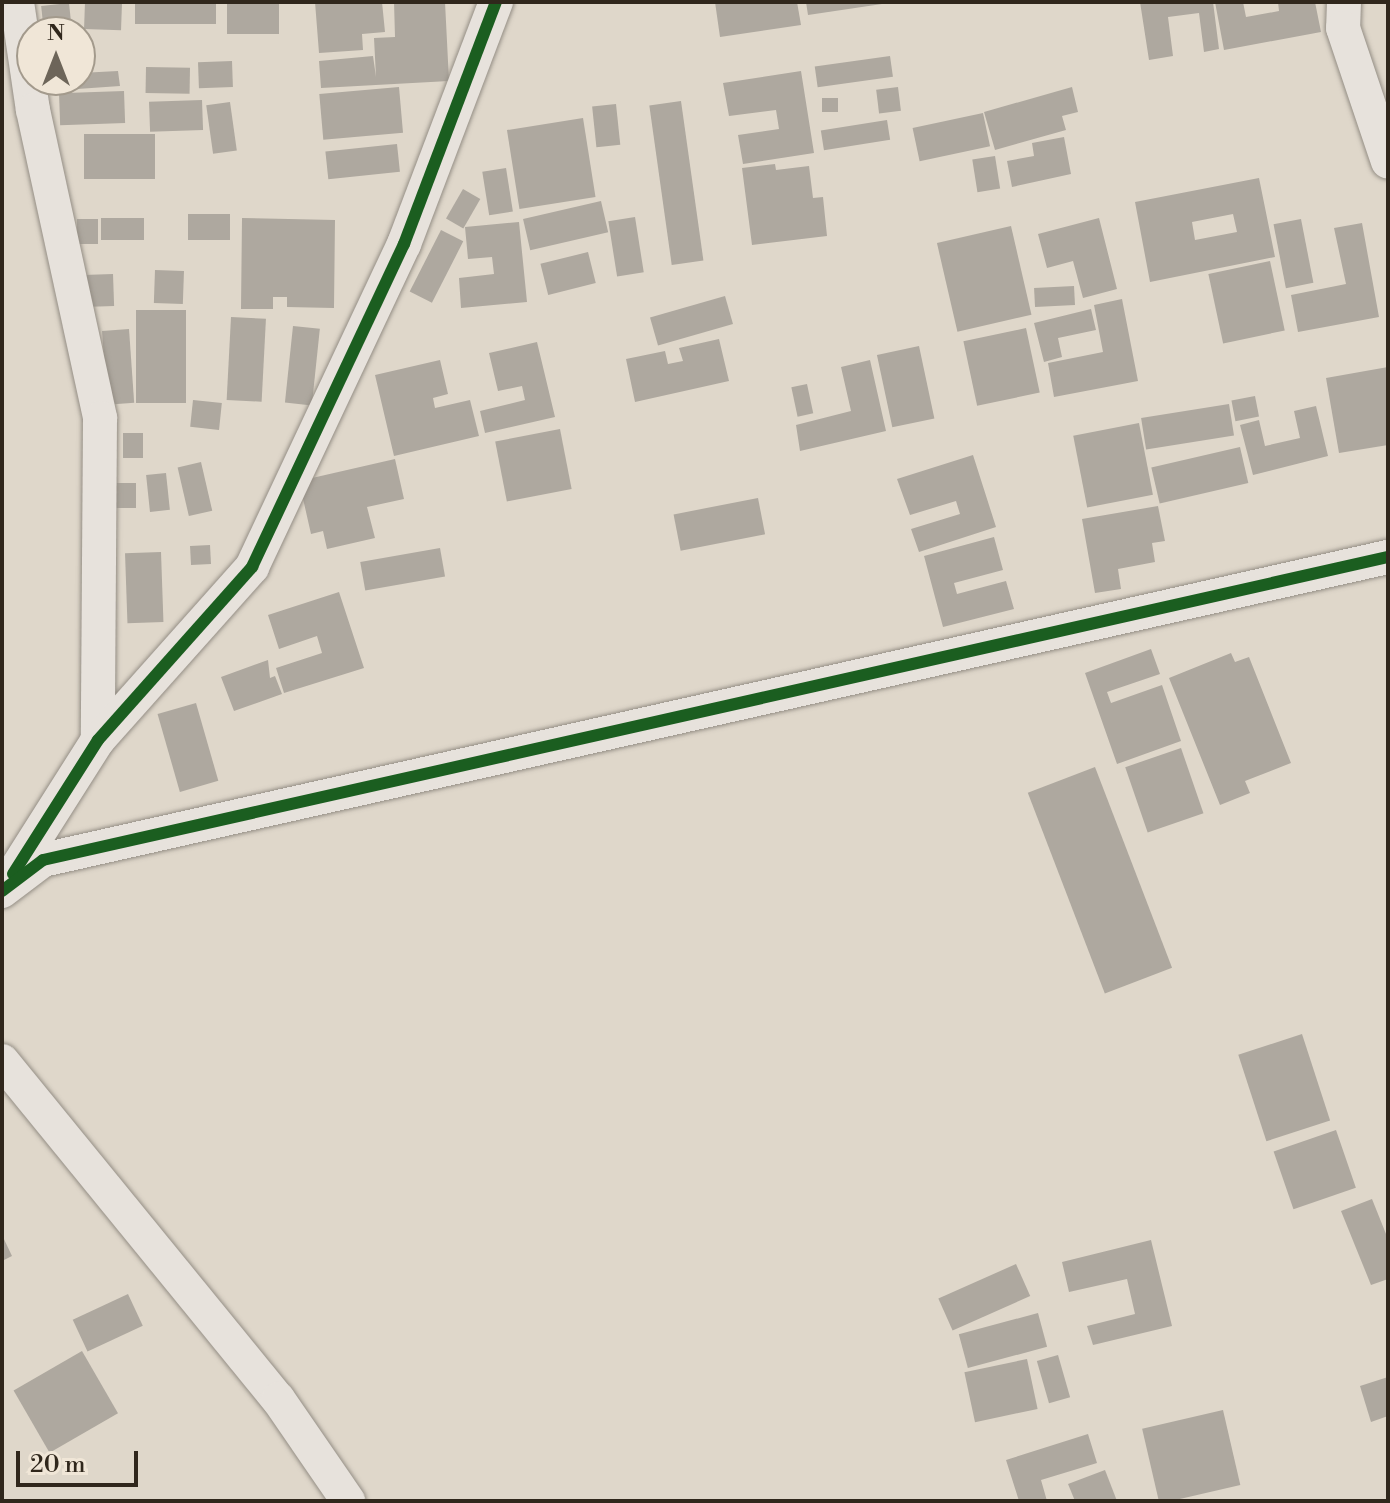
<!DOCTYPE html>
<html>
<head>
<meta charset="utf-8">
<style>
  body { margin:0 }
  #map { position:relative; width:1390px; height:1503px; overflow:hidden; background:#dfd7ca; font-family:"Libre Bodoni",serif }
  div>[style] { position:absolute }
  .building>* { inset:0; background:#aea89f; transform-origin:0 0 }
  .roads { filter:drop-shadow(0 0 2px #948e85) drop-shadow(0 0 2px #948e85) }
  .minor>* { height:34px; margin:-17px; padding:0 17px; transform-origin:17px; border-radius:17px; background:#e7e2dc }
  .cycleway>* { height:12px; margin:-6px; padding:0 6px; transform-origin:6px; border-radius:6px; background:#1b5e20 }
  span { translate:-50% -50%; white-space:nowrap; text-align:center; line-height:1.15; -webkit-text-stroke:6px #f0e6d7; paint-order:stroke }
  .frame { position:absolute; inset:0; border:4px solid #30271c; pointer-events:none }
  .north { position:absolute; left:16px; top:16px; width:80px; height:80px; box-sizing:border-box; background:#f0e6d7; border:2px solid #a39a8c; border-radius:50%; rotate:0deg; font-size:22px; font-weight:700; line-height:32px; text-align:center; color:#30271c }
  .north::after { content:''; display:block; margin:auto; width:28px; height:36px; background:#6d6559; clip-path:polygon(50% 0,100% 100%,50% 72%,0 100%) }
  .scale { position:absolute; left:16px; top:1451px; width:122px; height:36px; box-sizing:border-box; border:4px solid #30271c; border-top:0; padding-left:10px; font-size:24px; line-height:28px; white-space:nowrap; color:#30271c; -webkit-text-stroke:6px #f0e6d7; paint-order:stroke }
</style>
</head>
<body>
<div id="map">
  <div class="building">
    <i style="left:85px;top:2px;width:37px;height:27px;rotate:2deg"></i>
    <i style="left:135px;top:2px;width:81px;height:22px"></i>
    <i style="left:227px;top:2px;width:52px;height:32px"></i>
    <i style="clip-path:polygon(315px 2px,382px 2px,385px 32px,362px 34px,363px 50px,319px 53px)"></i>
    <i style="clip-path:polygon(394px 2px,445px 2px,449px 81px,321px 88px,319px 61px,373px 56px,376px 77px,374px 38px,395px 37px)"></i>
    <i style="clip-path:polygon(715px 2px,797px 2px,801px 25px,720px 37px)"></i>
    <i style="clip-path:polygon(806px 2px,882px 2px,882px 4px,808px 15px)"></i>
    <i style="clip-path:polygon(1140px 2px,1213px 2px,1219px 49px,1204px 52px,1199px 13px,1168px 17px,1173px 56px,1149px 60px)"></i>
    <i style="clip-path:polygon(1215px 2px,1243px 2px,1246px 17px,1279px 11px,1278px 2px,1315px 2px,1321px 32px,1224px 50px)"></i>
    <i style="left:69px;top:3px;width:29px;height:28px;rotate:84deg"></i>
    <i style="left:890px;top:56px;width:21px;height:76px;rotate:82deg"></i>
    <i style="left:232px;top:61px;width:26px;height:34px;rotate:88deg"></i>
    <i style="left:146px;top:67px;width:44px;height:26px;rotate:1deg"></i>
    <i style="clip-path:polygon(118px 71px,120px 86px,63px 90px,62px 80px,80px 80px,80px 73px)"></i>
    <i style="clip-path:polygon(801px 71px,814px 153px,743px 164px,738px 135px,779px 129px,776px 110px,729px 116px,723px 83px)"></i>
    <i style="left:399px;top:87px;width:46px;height:80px;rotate:85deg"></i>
    <i style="left:898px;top:87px;width:24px;height:22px;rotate:83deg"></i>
    <i style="clip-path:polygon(1072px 87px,1078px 112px,1062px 116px,1066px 130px,995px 150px,984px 112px)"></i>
    <i style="left:124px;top:91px;width:32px;height:65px;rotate:88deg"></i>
    <i style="left:822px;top:98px;width:16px;height:14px"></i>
    <i style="left:202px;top:100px;width:30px;height:53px;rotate:88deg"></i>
    <i style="left:681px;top:101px;width:161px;height:32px;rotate:82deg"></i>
    <i style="left:230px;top:102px;width:49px;height:24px;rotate:82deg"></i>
    <i style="left:616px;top:104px;width:41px;height:24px;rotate:84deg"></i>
    <i style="left:983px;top:113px;width:34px;height:72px;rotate:78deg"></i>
    <i style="left:583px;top:118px;width:80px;height:77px;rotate:81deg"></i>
    <i style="left:887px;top:120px;width:20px;height:67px;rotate:81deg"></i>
    <i style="left:155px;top:134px;width:45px;height:71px;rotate:90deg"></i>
    <i style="clip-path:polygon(1064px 137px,1071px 174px,1012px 187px,1007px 161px,1034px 156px,1032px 143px)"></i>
    <i style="left:397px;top:144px;width:28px;height:72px;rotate:84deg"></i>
    <i style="left:995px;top:156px;width:33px;height:23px;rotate:81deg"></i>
    <i style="clip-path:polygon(775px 164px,776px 170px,809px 166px,813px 198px,823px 197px,827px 236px,752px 245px,742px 168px)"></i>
    <i style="left:506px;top:168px;width:44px;height:24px;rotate:81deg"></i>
    <i style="clip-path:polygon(evenodd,1259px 178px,1275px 257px,1150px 282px,1135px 202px,1259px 178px,1233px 214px,1237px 232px,1195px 240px,1192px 222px,1233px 214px)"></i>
    <i style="left:463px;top:189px;width:20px;height:34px;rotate:30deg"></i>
    <i style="left:601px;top:201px;width:32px;height:80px;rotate:77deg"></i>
    <i style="left:188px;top:214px;width:42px;height:26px"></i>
    <i style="left:635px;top:217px;width:56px;height:27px;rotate:81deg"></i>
    <i style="left:101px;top:218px;width:43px;height:22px"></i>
    <i style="clip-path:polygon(242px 218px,335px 220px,334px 308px,287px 307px,287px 297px,273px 297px,273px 309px,241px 309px)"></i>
    <i style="clip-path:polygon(1099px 218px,1117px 289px,1083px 298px,1073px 261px,1047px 268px,1038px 234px)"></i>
    <i style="left:77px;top:219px;width:21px;height:25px"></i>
    <i style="left:1301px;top:219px;width:65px;height:28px;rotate:79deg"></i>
    <i style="clip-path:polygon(519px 222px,527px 302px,461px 308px,459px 278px,494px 274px,492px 257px,468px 259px,465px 227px)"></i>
    <i style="clip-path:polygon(1362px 223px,1379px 317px,1298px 332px,1291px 295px,1346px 284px,1334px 228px)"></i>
    <i style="left:1011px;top:226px;width:91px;height:76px;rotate:77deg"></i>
    <i style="left:441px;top:230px;width:25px;height:69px;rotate:27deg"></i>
    <i style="left:588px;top:252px;width:32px;height:49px;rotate:76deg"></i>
    <i style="left:1270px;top:261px;width:71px;height:63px;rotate:78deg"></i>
    <i style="left:155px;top:270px;width:29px;height:33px;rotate:2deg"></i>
    <i style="left:113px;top:274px;width:32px;height:30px;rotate:88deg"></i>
    <i style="left:1074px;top:286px;width:19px;height:40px;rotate:87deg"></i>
    <i style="left:725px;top:296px;width:29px;height:78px;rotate:74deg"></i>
    <i style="clip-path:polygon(1122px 299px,1138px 381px,1054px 397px,1048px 363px,1103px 352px,1094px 305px)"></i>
    <i style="clip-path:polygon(1091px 309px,1096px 330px,1058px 338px,1062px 357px,1044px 362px,1034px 323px)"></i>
    <i style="left:186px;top:310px;width:93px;height:50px;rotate:90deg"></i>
    <i style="left:231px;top:317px;width:35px;height:83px;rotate:3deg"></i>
    <i style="left:293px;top:326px;width:27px;height:77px;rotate:6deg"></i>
    <i style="left:1026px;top:328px;width:66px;height:64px;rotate:78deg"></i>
    <i style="left:129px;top:329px;width:74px;height:27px;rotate:86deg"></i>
    <i style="clip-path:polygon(719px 339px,729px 381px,635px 402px,626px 359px,665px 351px,668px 364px,683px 361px,679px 348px)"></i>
    <i style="clip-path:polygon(537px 342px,555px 417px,485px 433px,480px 411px,525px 400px,522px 386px,498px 391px,489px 353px)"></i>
    <i style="left:919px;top:346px;width:74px;height:43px;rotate:78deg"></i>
    <i style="clip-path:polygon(440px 360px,448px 394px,433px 398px,435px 408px,470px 400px,479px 436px,394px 456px,375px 375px)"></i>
    <i style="clip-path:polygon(870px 360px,886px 431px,800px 451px,796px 425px,851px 411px,841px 367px)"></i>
    <i style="clip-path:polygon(1388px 367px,1388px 445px,1339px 453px,1326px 378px)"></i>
    <i style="left:807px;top:384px;width:30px;height:16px;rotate:78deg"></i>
    <i style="left:1255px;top:396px;width:21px;height:24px;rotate:79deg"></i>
    <i style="left:193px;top:400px;width:29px;height:27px;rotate:6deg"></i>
    <i style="left:1229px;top:404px;width:32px;height:89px;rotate:81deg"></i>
    <i style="clip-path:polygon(1316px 406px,1328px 456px,1253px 475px,1240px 425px,1259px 420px,1265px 446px,1300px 438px,1294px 411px)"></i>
    <i style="left:1139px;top:423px;width:73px;height:67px;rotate:79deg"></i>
    <i style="left:560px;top:429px;width:61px;height:66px;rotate:79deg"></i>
    <i style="left:123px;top:433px;width:20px;height:25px"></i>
    <i style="left:1240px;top:447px;width:37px;height:91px;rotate:77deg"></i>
    <i style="clip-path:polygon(973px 455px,996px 527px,919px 552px,911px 529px,960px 514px,956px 501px,910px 515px,897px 479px)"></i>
    <i style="clip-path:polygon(395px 459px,404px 499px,367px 507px,375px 538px,327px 549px,323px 531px,311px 534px,299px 481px)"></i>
    <i style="left:201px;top:462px;width:50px;height:24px;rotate:77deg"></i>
    <i style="left:166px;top:473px;width:37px;height:20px;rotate:84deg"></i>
    <i style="left:116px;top:483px;width:20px;height:25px"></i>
    <i style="left:758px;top:498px;width:37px;height:86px;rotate:79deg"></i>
    <i style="clip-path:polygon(1158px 506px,1165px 541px,1152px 543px,1155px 562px,1118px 569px,1121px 589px,1095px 593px,1082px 519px)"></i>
    <i style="clip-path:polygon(994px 537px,1003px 570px,954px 583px,957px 594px,1006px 581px,1014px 609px,943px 627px,924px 556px)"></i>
    <i style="left:210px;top:545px;width:19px;height:20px;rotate:87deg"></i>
    <i style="left:440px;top:548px;width:29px;height:81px;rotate:80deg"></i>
    <i style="left:161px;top:552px;width:70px;height:36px;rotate:88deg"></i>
    <i style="clip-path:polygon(339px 592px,364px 668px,284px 693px,276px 668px,322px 653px,317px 636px,279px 649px,268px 615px)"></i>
    <i style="clip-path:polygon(1151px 649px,1160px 674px,1107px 692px,1111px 703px,1162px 685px,1181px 741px,1117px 764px,1085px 673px)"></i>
    <i style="clip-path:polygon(1231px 653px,1235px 662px,1249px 657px,1291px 763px,1245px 781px,1250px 793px,1220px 805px,1169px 678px)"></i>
    <i style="clip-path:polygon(268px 660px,270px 678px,275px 676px,282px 694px,234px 711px,221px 677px)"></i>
    <i style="left:196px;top:703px;width:81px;height:40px;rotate:74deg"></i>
    <i style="left:1181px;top:748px;width:69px;height:59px;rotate:71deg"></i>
    <i style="left:1095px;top:767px;width:215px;height:72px;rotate:69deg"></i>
    <i style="left:1302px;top:1034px;width:91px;height:67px;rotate:72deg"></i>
    <i style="left:1336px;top:1130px;width:61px;height:66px;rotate:71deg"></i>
    <i style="clip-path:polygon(1372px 1199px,1388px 1239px,1388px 1279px,1371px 1285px,1341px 1211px)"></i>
    <i style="clip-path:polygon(2px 1235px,12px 1256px,2px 1261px)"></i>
    <i style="clip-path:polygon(1151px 1240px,1172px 1326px,1093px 1345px,1087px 1326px,1135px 1314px,1127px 1279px,1069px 1292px,1062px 1262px)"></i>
    <i style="left:1016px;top:1264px;width:35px;height:85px;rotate:66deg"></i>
    <i style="left:128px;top:1294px;width:35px;height:61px;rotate:65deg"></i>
    <i style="left:1038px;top:1313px;width:35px;height:82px;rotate:75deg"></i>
    <i style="left:82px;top:1351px;width:72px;height:79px;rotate:60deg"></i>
    <i style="left:1058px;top:1355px;width:44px;height:22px;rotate:74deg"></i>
    <i style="left:1027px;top:1359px;width:51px;height:64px;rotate:78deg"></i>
    <i style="clip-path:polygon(1388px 1377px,1388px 1416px,1371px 1422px,1360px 1386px)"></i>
    <i style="left:1223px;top:1410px;width:77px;height:83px;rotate:77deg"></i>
    <i style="clip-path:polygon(1088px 1434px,1097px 1463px,1041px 1480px,1047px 1501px,1019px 1501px,1006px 1460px)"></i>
    <i style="clip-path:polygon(1105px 1470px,1117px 1501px,1075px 1501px,1068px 1484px)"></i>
  </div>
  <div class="roads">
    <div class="minor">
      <i style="left:17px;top:2px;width:109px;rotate:81.6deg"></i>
      <i style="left:33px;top:110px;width:315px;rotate:77.7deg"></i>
      <i style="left:100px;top:418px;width:322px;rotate:90.4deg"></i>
      <i style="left:1344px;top:2px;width:26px;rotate:92deg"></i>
      <i style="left:1343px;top:28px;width:141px;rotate:71.4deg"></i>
      <i style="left:11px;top:877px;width:162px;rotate:-57.6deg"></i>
      <i style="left:98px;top:740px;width:232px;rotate:-48.3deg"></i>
      <i style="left:252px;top:567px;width:357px;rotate:-64.8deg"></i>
      <i style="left:404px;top:244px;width:259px;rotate:-69.2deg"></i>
      <i style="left:2px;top:891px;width:51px;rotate:-37.1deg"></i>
      <i style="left:43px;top:860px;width:1379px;rotate:-12.7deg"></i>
      <i style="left:2px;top:1061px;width:436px;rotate:50.8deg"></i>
      <i style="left:278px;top:1399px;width:124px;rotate:55.5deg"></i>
    </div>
  </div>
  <div class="cycleway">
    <i style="left:13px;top:874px;width:159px;rotate:-57.6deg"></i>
    <i style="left:98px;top:740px;width:232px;rotate:-48.3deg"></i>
    <i style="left:252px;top:567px;width:357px;rotate:-64.8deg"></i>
    <i style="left:404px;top:244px;width:259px;rotate:-69.2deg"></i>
    <i style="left:2px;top:891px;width:51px;rotate:-37.1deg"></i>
    <i style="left:43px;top:860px;width:1379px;rotate:-12.7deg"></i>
  </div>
  <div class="frame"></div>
  <div class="north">N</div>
  <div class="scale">20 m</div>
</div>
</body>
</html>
